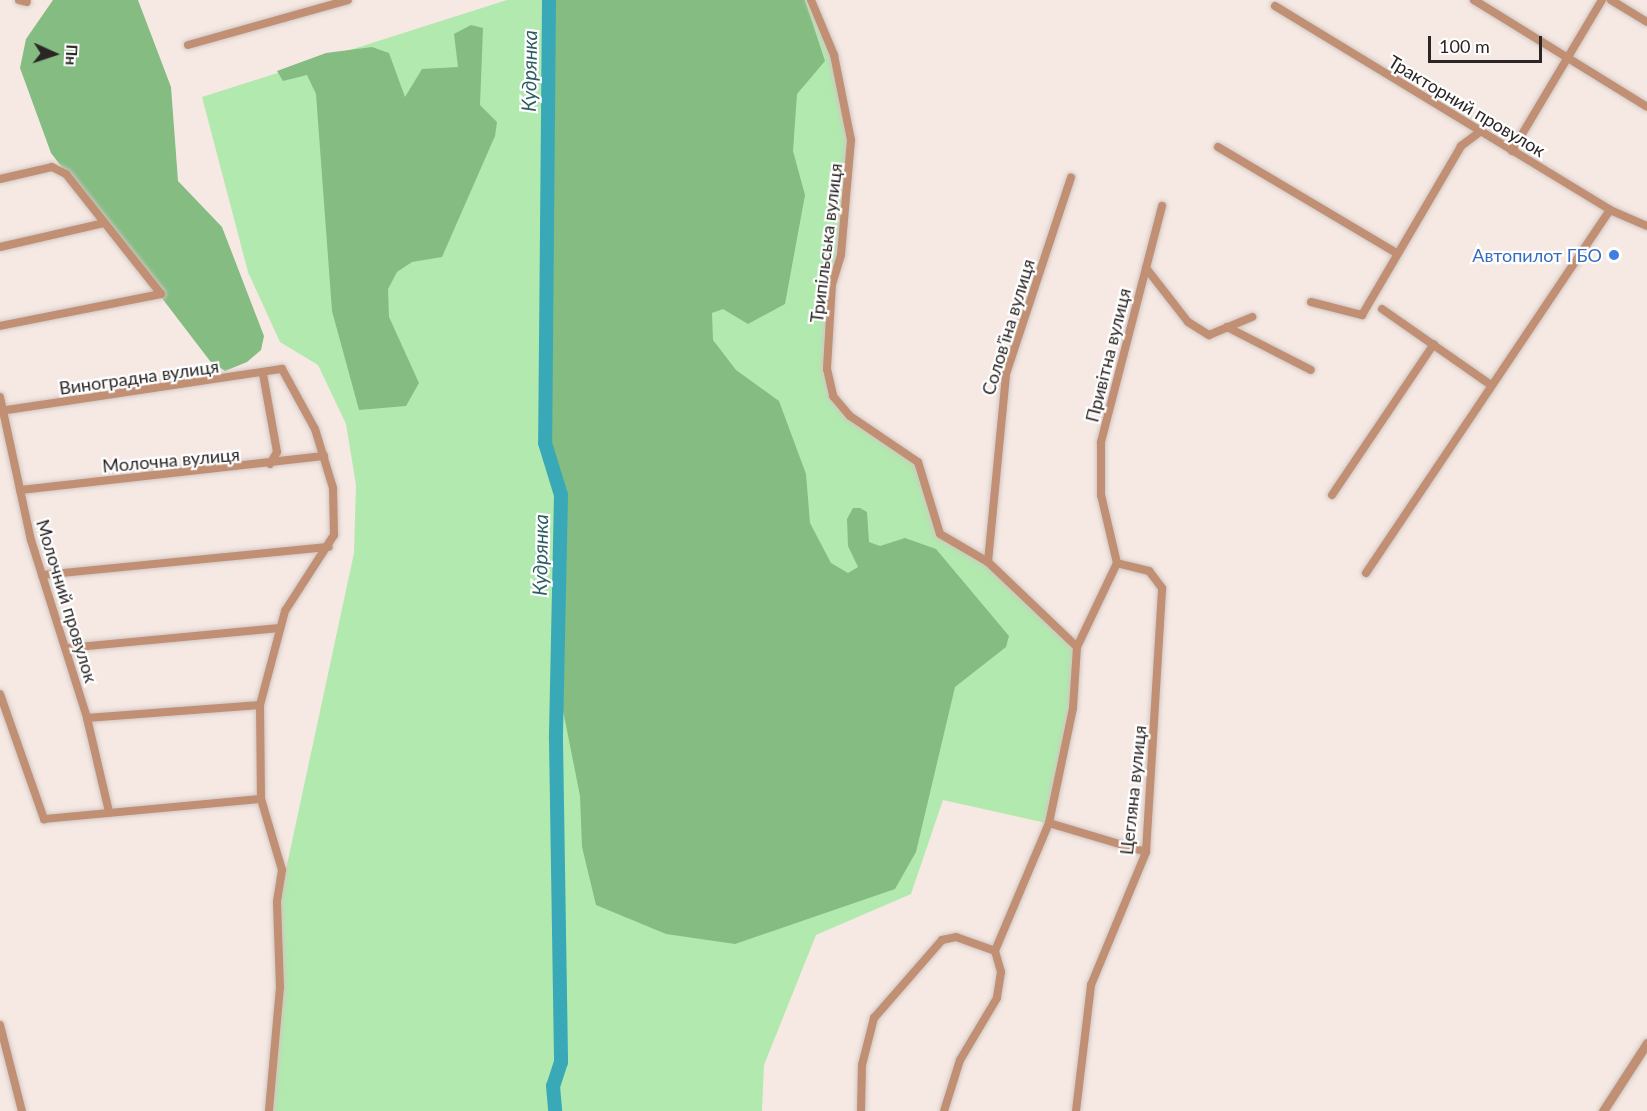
<!DOCTYPE html>
<html>
<head>
<meta charset="utf-8">
<style>
  body { margin:0 }
  #map { position:relative; width:1647px; height:1111px; overflow:hidden; background:#f6e9e4; font-family:Lato,sans-serif }
  div>[style] { position:absolute }
  .green>* { inset:0; background:#b2e9af }
  .forest>* { inset:0; background:#84bc82 }
  .river>* { height:14px; margin:-7px; padding:0 7px; transform-origin:7px; border-radius:7px; background:#39a9b7 }
  .roads { filter:drop-shadow(0 0 2px #d1c6c2) drop-shadow(0 0 2px #d1c6c2) }
  .minor>* { height:8px; margin:-4px; padding:0 4px; transform-origin:4px; border-radius:4px; background:#c18f73 }
  .tertiary>* { height:9px; margin:-4.5px; padding:0 4.5px; transform-origin:4.5px; border-radius:4.5px; background:#c18f73 }
  .dots>* { width:16px; height:16px; translate:-50% -50%; box-sizing:border-box; border:3px solid #fff; border-radius:50% }
  span { translate:-50% -50%; white-space:nowrap; text-align:center; line-height:1.15; -webkit-text-stroke:4.5px #fff; paint-order:stroke }
  .street-label { font-size:18px; color:#2b2625 }
  .shop-label { font-size:18px; color:#366cbe }
  .right { translate:-100% -50%; text-align:right }
  .water-label { font-size:20px; color:#2d5c62; font-style:italic }
  .north { position:absolute; left:24px; top:24px; width:60px; height:60px; -webkit-text-stroke:4px #fff; paint-order:stroke; rotate:93deg; font-size:16px; font-weight:700; line-height:24px; text-align:center; color:#2b2625 }
  .north::after { content:''; display:block; margin:auto; width:21px; height:27px; background:#2b2625; clip-path:polygon(50% 0,100% 100%,50% 72%,0 100%) }
  .scale { position:absolute; left:1428px; top:36px; width:114px; height:27px; box-sizing:border-box; border:3px solid #2b2625; border-top:0; padding-left:8px; font-size:18px; line-height:21px; white-space:nowrap; color:#2b2625; -webkit-text-stroke:4px #fff; paint-order:stroke }
</style>
</head>
<body>
<div id="map">
  <div class="green">
    <i style="clip-path:polygon(507px 0,807px 0,831px 56px,848px 141px,838px 254px,829px 284px,830px 398px,847px 419px,915px 464px,937px 537px,986px 564px,1074px 649px,1070px 708px,1046px 823px,943px 800px,911px 894px,816px 935px,764px 1065px,762px 1111px,271px 1111px,283px 987px,279px 902px,354px 553px,356px 485px,346px 424px,318px 365px,280px 342px,248px 272px,202px 97px)"></i>
  </div>
  <div class="forest">
    <i style="clip-path:polygon(53px 0,138px 0,171px 87px,178px 181px,222px 227px,264px 336px,261px 350px,247px 362px,225px 371px,210px 361px,51px 153px,20px 68px,26px 39px)"></i>
    <i style="clip-path:polygon(549px 0,805px 0,825px 61px,797px 94px,793px 151px,805px 195px,785px 304px,748px 324px,723px 309px,712px 313px,713px 340px,736px 370px,779px 401px,806px 474px,810px 523px,831px 563px,848px 573px,858px 567px,848px 546px,847px 519px,853px 508px,860px 508px,867px 512px,869px 542px,880px 546px,905px 538px,936px 549px,1009px 636px,1006px 647px,955px 687px,916px 852px,895px 889px,735px 944px,666px 934px,596px 905px,582px 847px,580px 796px,557px 680px,564px 523px,549px 441px)"></i>
    <i style="clip-path:polygon(471px 25px,483px 28px,480px 105px,497px 122px,495px 136px,442px 257px,412px 262px,397px 272px,388px 289px,389px 317px,419px 383px,406px 406px,359px 410px,332px 311px,316px 94px,307px 75px,283px 81px,277px 71px,326px 53px,372px 47px,389px 53px,405px 97px,422px 69px,458px 67px,454px 34px)"></i>
  </div>
  <div class="river">
    <i style="left:549px;top:0;width:443px;rotate:90.5deg"></i>
    <i style="left:545px;top:443px;width:54px;rotate:72.9deg"></i>
    <i style="left:561px;top:495px;width:245px;rotate:91.2deg"></i>
    <i style="left:556px;top:740px;width:322px;rotate:89.1deg"></i>
    <i style="left:561px;top:1062px;width:25px;rotate:108deg"></i>
    <i style="left:553px;top:1086px;width:25px;rotate:85deg"></i>
  </div>
  <div class="roads">
    <div class="minor">
      <i style="left:19px;top:0;width:8px;rotate:14deg"></i>
      <i style="left:811px;top:0;width:60px;rotate:67.3deg"></i>
      <i style="left:834px;top:55px;width:87px;rotate:78.7deg"></i>
      <i style="left:851px;top:140px;width:115px;rotate:95deg"></i>
      <i style="left:841px;top:255px;width:30px;rotate:107deg"></i>
      <i style="left:832px;top:284px;width:85px;rotate:93.4deg"></i>
      <i style="left:827px;top:369px;width:28px;rotate:77deg"></i>
      <i style="left:833px;top:396px;width:26px;rotate:50deg"></i>
      <i style="left:850px;top:416px;width:82px;rotate:34.1deg"></i>
      <i style="left:918px;top:462px;width:75px;rotate:73deg"></i>
      <i style="left:940px;top:534px;width:56px;rotate:30.3deg"></i>
      <i style="left:988px;top:562px;width:123px;rotate:43.7deg"></i>
      <i style="left:1077px;top:647px;width:61px;rotate:93.8deg"></i>
      <i style="left:1073px;top:708px;width:117px;rotate:101.8deg"></i>
      <i style="left:1049px;top:823px;width:139px;rotate:112.9deg"></i>
      <i style="left:995px;top:951px;width:22px;rotate:74deg"></i>
      <i style="left:1001px;top:972px;width:26px;rotate:99deg"></i>
      <i style="left:997px;top:998px;width:72px;rotate:120.8deg"></i>
      <i style="left:960px;top:1060px;width:53px;rotate:107.4deg"></i>
      <i style="left:1474px;top:0;width:203px;rotate:31.7deg"></i>
      <i style="left:1611px;top:0;width:42px;rotate:31.4deg"></i>
      <i style="left:1275px;top:6px;width:392px;rotate:31.3deg"></i>
      <i style="left:1610px;top:210px;width:40px;rotate:23.4deg"></i>
      <i style="left:188px;top:45px;width:166px;rotate:-15.7deg"></i>
      <i style="left:1218px;top:147px;width:209px;rotate:30.7deg"></i>
      <i style="left:1512px;top:151px;width:176px;rotate:-59.2deg"></i>
      <i style="left:0;top:179px;width:53px;rotate:-13deg"></i>
      <i style="left:52px;top:167px;width:16px;rotate:27deg"></i>
      <i style="left:66px;top:174px;width:153px;rotate:51.6deg"></i>
      <i style="left:161px;top:294px;width:164px;rotate:168.8deg"></i>
      <i style="left:0;top:247px;width:103px;rotate:-13deg"></i>
      <i style="left:1146px;top:268px;width:68px;rotate:52.1deg"></i>
      <i style="left:1188px;top:322px;width:25px;rotate:32deg"></i>
      <i style="left:1209px;top:335px;width:47px;rotate:-22.7deg"></i>
      <i style="left:1311px;top:302px;width:53px;rotate:14.3deg"></i>
      <i style="left:1362px;top:315px;width:196px;rotate:-59.6deg"></i>
      <i style="left:1461px;top:146px;width:25px;rotate:-37deg"></i>
      <i style="left:1382px;top:309px;width:133px;rotate:34.9deg"></i>
      <i style="left:1227px;top:327px;width:94px;rotate:27.1deg"></i>
      <i style="left:263px;top:374px;width:79px;rotate:79.8deg"></i>
      <i style="left:277px;top:452px;width:14px;rotate:120deg"></i>
      <i style="left:0;top:397px;width:146px;rotate:77.8deg"></i>
      <i style="left:31px;top:540px;width:187px;rotate:72.5deg"></i>
      <i style="left:87px;top:718px;width:97px;rotate:76.8deg"></i>
      <i style="left:0;top:411px;width:285px;rotate:-8.5deg"></i>
      <i style="left:282px;top:369px;width:68px;rotate:61.2deg"></i>
      <i style="left:315px;top:429px;width:62px;rotate:73deg"></i>
      <i style="left:333px;top:488px;width:47px;rotate:88.8deg"></i>
      <i style="left:334px;top:535px;width:90px;rotate:122.8deg"></i>
      <i style="left:285px;top:611px;width:97px;rotate:104.9deg"></i>
      <i style="left:260px;top:705px;width:94px;rotate:89.4deg"></i>
      <i style="left:261px;top:799px;width:74px;rotate:73.5deg"></i>
      <i style="left:282px;top:870px;width:32px;rotate:99deg"></i>
      <i style="left:277px;top:902px;width:85px;rotate:88deg"></i>
      <i style="left:280px;top:987px;width:124px;rotate:95.1deg"></i>
      <i style="left:20px;top:490px;width:306px;rotate:-6.4deg"></i>
      <i style="left:1332px;top:495px;width:182px;rotate:-56deg"></i>
      <i style="left:988px;top:562px;width:189px;rotate:-84.5deg"></i>
      <i style="left:1006px;top:374px;width:207px;rotate:-71.7deg"></i>
      <i style="left:1366px;top:573px;width:437px;rotate:-56.1deg"></i>
      <i style="left:42px;top:575px;width:288px;rotate:-5.6deg"></i>
      <i style="left:1077px;top:647px;width:93px;rotate:-64.5deg"></i>
      <i style="left:1117px;top:563px;width:70px;rotate:-103.2deg"></i>
      <i style="left:1101px;top:495px;width:53px;rotate:-90deg"></i>
      <i style="left:1101px;top:442px;width:244px;rotate:-75.5deg"></i>
      <i style="left:67px;top:648px;width:212px;rotate:-5.4deg"></i>
      <i style="left:0;top:694px;width:133px;rotate:70.6deg"></i>
      <i style="left:44px;top:819px;width:218px;rotate:-5.3deg"></i>
      <i style="left:87px;top:718px;width:173px;rotate:-4.3deg"></i>
      <i style="left:1049px;top:823px;width:101px;rotate:16.6deg"></i>
      <i style="left:0;top:1025px;width:89px;rotate:75.7deg"></i>
      <i style="left:861px;top:1111px;width:46px;rotate:-88.8deg"></i>
      <i style="left:862px;top:1065px;width:49px;rotate:-75.7deg"></i>
      <i style="left:874px;top:1018px;width:103px;rotate:-48.9deg"></i>
      <i style="left:942px;top:940px;width:14px;rotate:-12deg"></i>
      <i style="left:956px;top:937px;width:41px;rotate:19.7deg"></i>
      <i style="left:1076px;top:1111px;width:127px;rotate:-83.2deg"></i>
      <i style="left:1091px;top:985px;width:144px;rotate:-67.5deg"></i>
      <i style="left:1146px;top:852px;width:264px;rotate:-86.5deg"></i>
      <i style="left:1162px;top:588px;width:21px;rotate:-127deg"></i>
      <i style="left:1149px;top:571px;width:33px;rotate:-166deg"></i>
    </div>
    <div class="tertiary">
      <i style="left:1603px;top:1111px;width:81px;rotate:-57.1deg"></i>
    </div>
  </div>
  <div class="dots">
    <i style="left:1614px;top:255px;background:#3f7fe0"></i>
  </div>
  <div class="street-label">
    <span style="left:1467px;top:106px;rotate:31deg">Тракторний провулок</span>
    <span style="left:826px;top:243px;rotate:-83deg">Трипільська вулиця</span>
    <span style="left:1008px;top:327px;rotate:-73deg">Соловʼїна вулиця</span>
    <span style="left:1108px;top:355px;rotate:-76deg">Привітна вулиця</span>
    <span style="left:139px;top:377px;rotate:-8deg">Виноградна вулиця</span>
    <span style="left:171px;top:460px;rotate:-5deg">Молочна вулиця</span>
    <span style="left:67px;top:601px;rotate:73deg">Молочний провулок</span>
    <span style="left:1133px;top:790px;rotate:-84deg">Цегляна вулиця</span>
  </div>
  <div class="shop-label">
    <span class="right" style="left:1602px;top:255px">Автопилот ГБО</span>
  </div>
  <div class="water-label">
    <span style="left:529px;top:71px;rotate:-89deg">Кудрянка</span>
    <span style="left:540px;top:555px;rotate:-89deg">Кудрянка</span>
  </div>
  <div class="north">Пн</div>
  <div class="scale">100 m</div>
</div>
</body>
</html>
